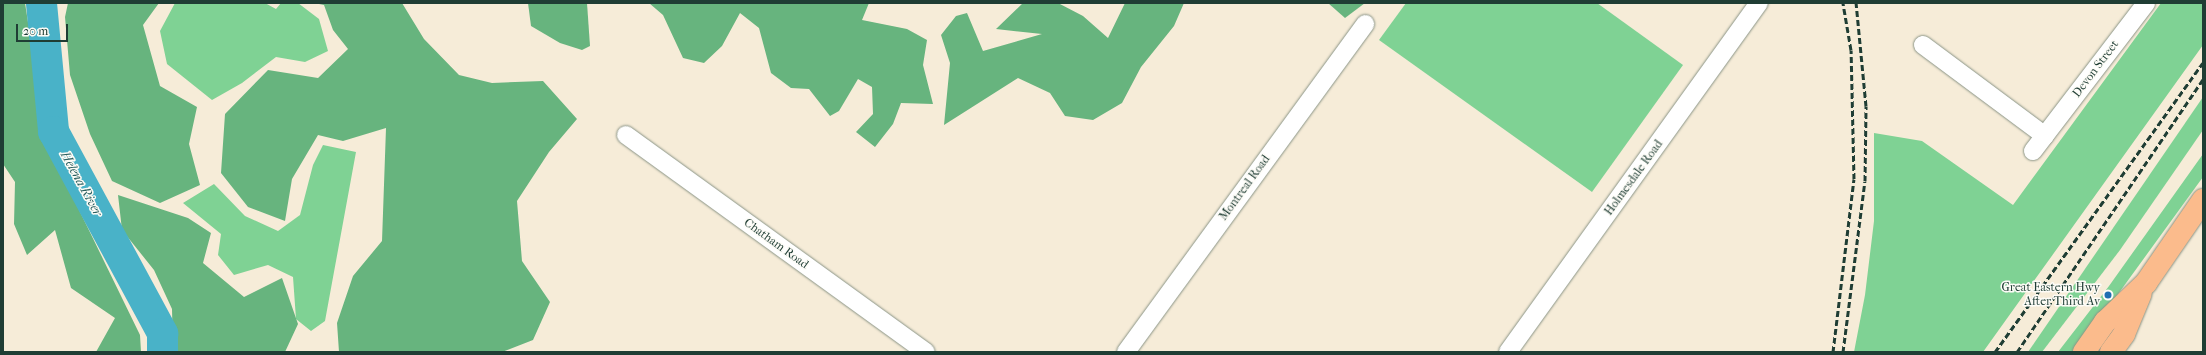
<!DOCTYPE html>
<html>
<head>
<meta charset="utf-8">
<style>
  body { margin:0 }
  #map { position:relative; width:2206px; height:355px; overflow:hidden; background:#f6ecd8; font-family:"IM FELL French Canon",serif }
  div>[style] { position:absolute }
  .green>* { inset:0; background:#7fd294 }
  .forest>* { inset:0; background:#67b47e }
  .river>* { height:31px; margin:-15.5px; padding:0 15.5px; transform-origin:15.5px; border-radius:15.5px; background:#49b2c8 }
  .roads { filter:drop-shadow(0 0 1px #8a9486) drop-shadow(0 0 1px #8a9486) }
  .minor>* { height:18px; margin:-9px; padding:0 9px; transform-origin:9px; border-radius:9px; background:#fff }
  .highway>* { height:22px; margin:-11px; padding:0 11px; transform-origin:11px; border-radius:11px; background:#fbbb8c }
  .rail>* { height:3px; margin-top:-1.5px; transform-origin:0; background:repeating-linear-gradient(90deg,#1f3d34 0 6px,transparent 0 9px) }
  .dots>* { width:11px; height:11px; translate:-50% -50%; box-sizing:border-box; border:2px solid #fdfcf7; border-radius:50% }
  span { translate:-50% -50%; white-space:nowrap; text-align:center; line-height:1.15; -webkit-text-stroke:3px #fdfcf7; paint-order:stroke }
  .street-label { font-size:12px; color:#1f3d34 }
  .poi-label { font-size:12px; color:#1f3d34 }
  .right { translate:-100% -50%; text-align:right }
  .water-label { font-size:13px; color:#2c6060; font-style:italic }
  .frame { position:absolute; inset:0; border:4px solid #1f3d34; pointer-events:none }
  .scale { position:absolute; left:16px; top:24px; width:52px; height:18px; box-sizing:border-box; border:2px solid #1f3d34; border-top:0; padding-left:5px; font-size:12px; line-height:14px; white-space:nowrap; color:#1f3d34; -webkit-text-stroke:3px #fdfcf7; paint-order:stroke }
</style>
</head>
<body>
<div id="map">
  <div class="green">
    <i style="clip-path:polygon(175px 3px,265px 3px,276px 9px,281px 3px,298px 3px,319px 19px,328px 51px,305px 62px,276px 57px,242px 83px,212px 100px,167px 64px,160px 31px)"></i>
    <i style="clip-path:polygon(1406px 3px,1597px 3px,1683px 65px,1592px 192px,1379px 40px)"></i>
    <i style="clip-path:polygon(2161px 3px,2203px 3px,2203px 45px,1983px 352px,1854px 352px,1865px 295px,1874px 221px,1874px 133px,1922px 141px,2013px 205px)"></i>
    <i style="clip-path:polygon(2203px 97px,2203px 130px,2120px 250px,2042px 352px,2028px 352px)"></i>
    <i style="clip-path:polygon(323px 145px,356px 152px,325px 321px,311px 331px,296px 319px,293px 277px,268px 265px,234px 275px,218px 255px,221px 234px,183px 203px,214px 184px,245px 216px,278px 231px,300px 215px,313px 165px)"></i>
    <i style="clip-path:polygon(2203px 154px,2203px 177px,2076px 352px,2058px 352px,2109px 286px)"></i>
  </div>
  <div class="forest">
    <i style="clip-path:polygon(3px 3px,25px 3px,47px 144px,140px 335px,141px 352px,96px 352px,115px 318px,71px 288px,55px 230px,27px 255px,14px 224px,15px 182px,3px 164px)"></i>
    <i style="clip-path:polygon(68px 3px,159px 3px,143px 25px,160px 86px,197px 107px,189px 144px,200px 185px,160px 203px,112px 181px,90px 134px,70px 75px,65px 17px)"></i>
    <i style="clip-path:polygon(314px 3px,402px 3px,424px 39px,459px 75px,492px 83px,543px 81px,577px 119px,549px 152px,517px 201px,522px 261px,550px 302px,533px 340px,502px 352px,339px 352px,337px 323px,353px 276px,382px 241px,386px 128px,343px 141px,318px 135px,292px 179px,285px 221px,248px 207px,221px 173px,225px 114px,268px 70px,318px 78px,348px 49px,333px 30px,324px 5px)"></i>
    <i style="clip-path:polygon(528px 3px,587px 3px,590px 46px,582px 50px,560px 43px,531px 26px)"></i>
    <i style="clip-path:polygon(649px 3px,869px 3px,862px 20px,907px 29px,927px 40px,923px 65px,933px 104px,901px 103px,893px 124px,875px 147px,856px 132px,873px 114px,872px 87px,858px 79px,839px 111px,830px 116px,809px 89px,791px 88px,771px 73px,759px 28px,740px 13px,722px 46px,704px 63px,683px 58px,663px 15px)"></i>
    <i style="clip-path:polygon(1023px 3px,1058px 3px,1083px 16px,1108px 38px,1125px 3px,1184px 3px,1174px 26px,1141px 67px,1122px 103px,1093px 120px,1065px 116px,1050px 93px,1018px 78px,944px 125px,950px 63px,941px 35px,956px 16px,967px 13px,983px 51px,1042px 34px,996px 29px)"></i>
    <i style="clip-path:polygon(1328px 3px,1365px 3px,1345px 18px)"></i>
    <i style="clip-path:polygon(118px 195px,188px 218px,211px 233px,203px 263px,244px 297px,282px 278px,298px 324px,285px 352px,173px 352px,172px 309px,154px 270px,122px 230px)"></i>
  </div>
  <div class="river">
    <i style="left:41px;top:3px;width:129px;rotate:84.6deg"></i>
    <i style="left:53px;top:131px;width:230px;rotate:61.6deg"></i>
    <i style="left:162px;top:333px;width:19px;rotate:90deg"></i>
  </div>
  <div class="roads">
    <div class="minor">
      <i style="left:1923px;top:45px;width:152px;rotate:36.7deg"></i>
      <i style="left:626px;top:135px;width:370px;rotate:35.9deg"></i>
      <i style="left:2033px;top:151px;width:186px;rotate:-52.6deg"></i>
      <i style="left:1126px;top:352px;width:406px;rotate:-53.9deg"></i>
      <i style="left:1508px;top:352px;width:430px;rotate:-54.3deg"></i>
    </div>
    <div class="highway">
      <i style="left:2084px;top:352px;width:37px;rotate:-55deg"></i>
      <i style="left:2105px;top:322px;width:57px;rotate:-43.6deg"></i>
      <i style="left:2146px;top:283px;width:101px;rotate:-55.5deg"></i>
      <i style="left:2111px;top:352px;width:22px;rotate:-54deg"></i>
      <i style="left:2124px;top:334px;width:44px;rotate:-67.5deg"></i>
    </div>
  </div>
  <div class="rail">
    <i style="left:1833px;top:352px;width:174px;rotate:-83.1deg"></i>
    <i style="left:1854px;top:179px;width:129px;rotate:-91.3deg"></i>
    <i style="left:1851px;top:50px;width:48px;rotate:-99.7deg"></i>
    <i style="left:1843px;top:352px;width:172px;rotate:-82.7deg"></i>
    <i style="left:1865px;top:181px;width:75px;rotate:-89.2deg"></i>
    <i style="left:1866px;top:106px;width:103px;rotate:-95.5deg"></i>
    <i style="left:1995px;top:352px;width:356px;rotate:-54.3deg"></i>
    <i style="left:2017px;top:352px;width:330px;rotate:-55.7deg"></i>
  </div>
  <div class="dots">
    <i style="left:2108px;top:295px;background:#1f6fb2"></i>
  </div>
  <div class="street-label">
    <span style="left:2096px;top:69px;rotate:-53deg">Devon Street</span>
    <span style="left:1634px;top:178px;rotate:-54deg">Holmesdale Road</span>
    <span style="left:1245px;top:188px;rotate:-54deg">Montreal Road</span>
    <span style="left:776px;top:244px;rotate:36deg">Chatham Road</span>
  </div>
  <div class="poi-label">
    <span class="right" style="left:2100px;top:295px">Great Eastern Hwy<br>After Third Av</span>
  </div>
  <div class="water-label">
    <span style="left:81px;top:184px;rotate:61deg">Helena River</span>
  </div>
  <div class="frame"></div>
  <div class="scale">20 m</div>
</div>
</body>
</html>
